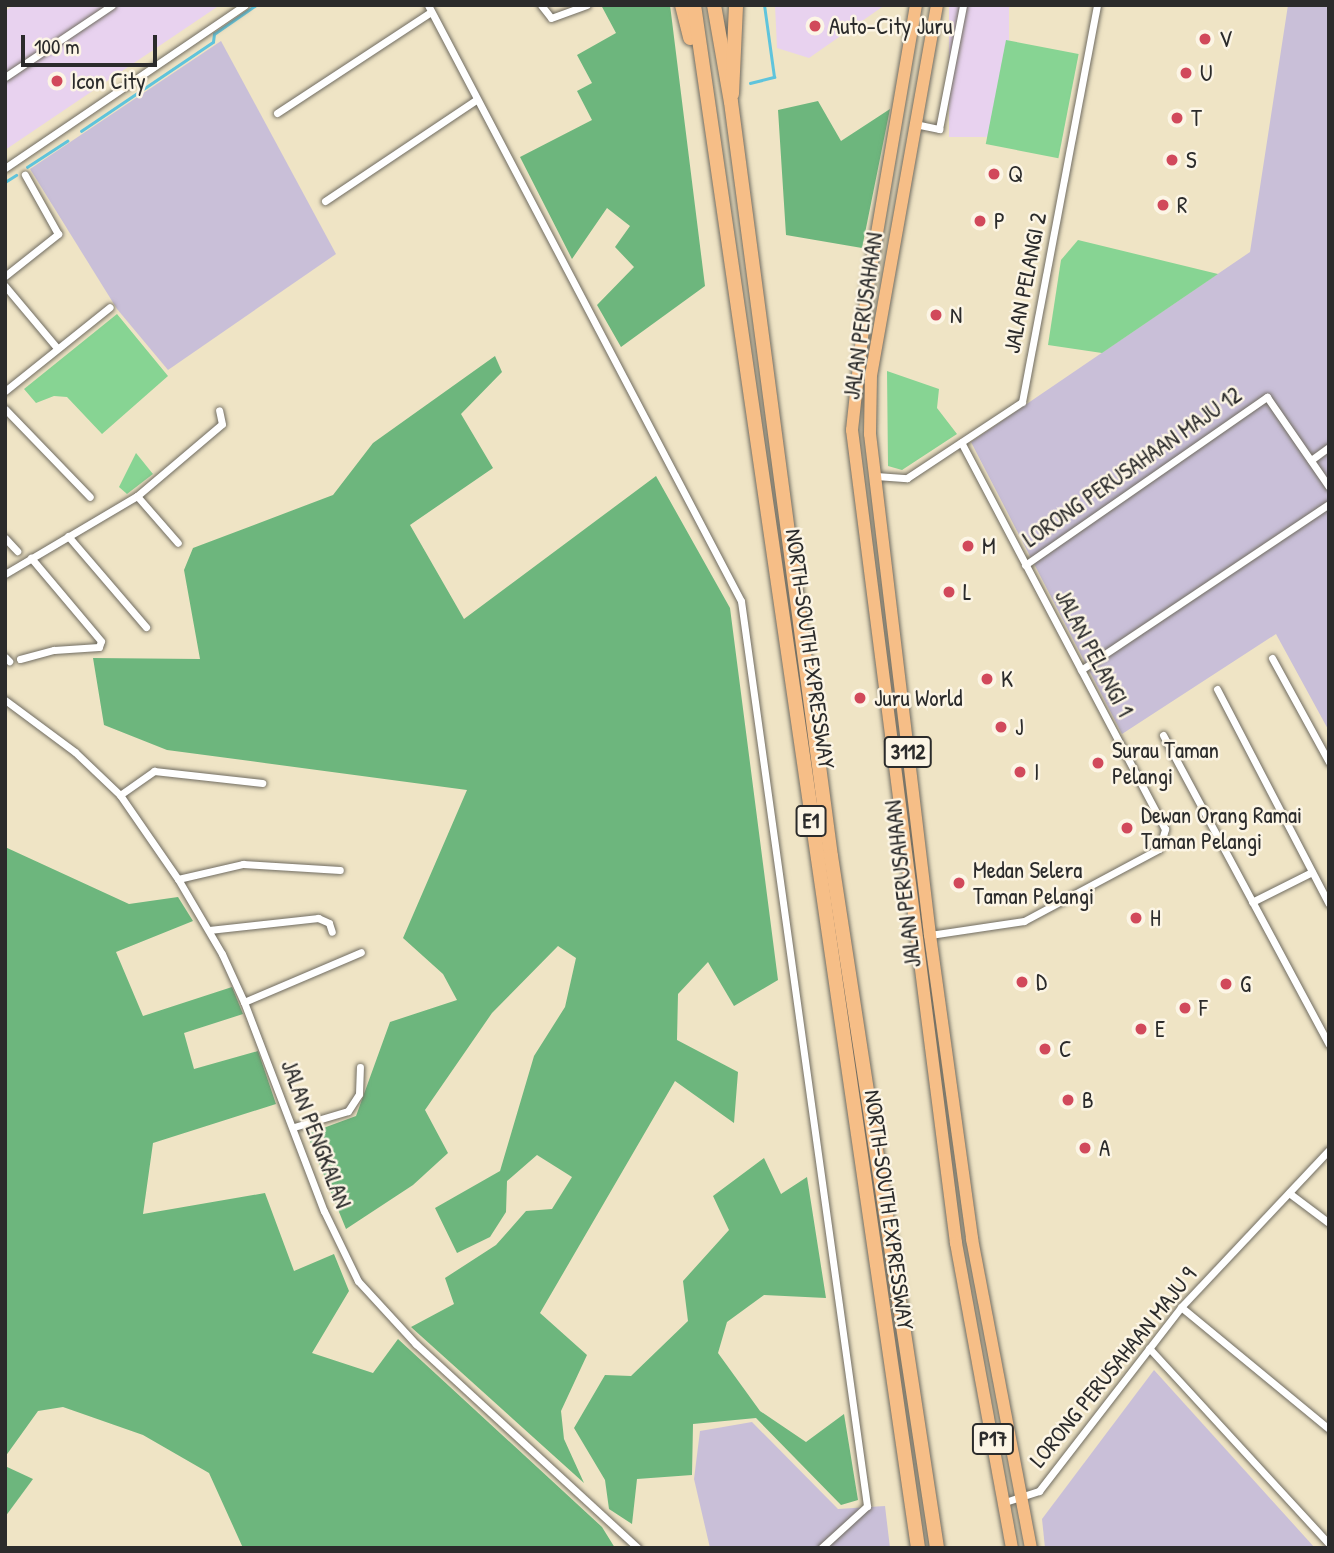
<!DOCTYPE html>
<html>
<head>
<meta charset="utf-8">
<style>
  body { margin:0 }
  #map { position:relative; width:1334px; height:1553px; overflow:hidden; background:#efe4c5; font-family:"Patrick Hand",sans-serif }
  div>[style] { position:absolute }
  .built>* { inset:0; background:#e8d2ef; transform-origin:0 0 }
  .industrial>* { inset:0; background:#c9bfd8 }
  .green>* { inset:0; background:#87d493; transform-origin:0 0 }
  .forest>* { inset:0; background:#6db67d }
  .stream>* { height:2.5px; margin:-1.25px; padding:0 1.25px; transform-origin:1.25px; border-radius:1.25px; background:#5fc4dc }
  .roads { filter:drop-shadow(0 0 2px #706c61) drop-shadow(0 0 2px #706c61) }
  .street>* { height:7px; margin:-3.5px; padding:0 3.5px; transform-origin:3.5px; border-radius:3.5px; background:#fff }
  .primary>* { height:12px; margin:-6px; padding:0 6px; transform-origin:6px; border-radius:6px; background:#f6be87 }
  .highway>* { height:14px; margin:-7px; padding:0 7px; transform-origin:7px; border-radius:7px; background:#f6be87 }
  .dots>* { width:19px; height:19px; translate:-50% -50%; box-sizing:border-box; border:4px solid #fcf5e5; border-radius:50% }
  span { translate:-50% -50%; white-space:nowrap; text-align:center; line-height:1.15; -webkit-text-stroke:5px #fcf5e5; paint-order:stroke }
  .shield-label span { padding:2px 5px; background:#fcf5e5; border:2px solid; border-radius:5px; -webkit-text-stroke-width:0 }
  .shield-label { font-size:21px; color:#2b2b2b; font-weight:700 }
  .poi-label { font-size:23px; color:#2b2b2b }
  .left { translate:0 -50%; text-align:left }
  .street-label { font-size:23px; color:#2b2b2b }
  .frame { position:absolute; inset:0; border:7px solid #2b2b2b; pointer-events:none }
  .scale { position:absolute; left:21px; top:35px; width:136px; height:32px; box-sizing:border-box; border:4px solid #2b2b2b; border-top:0; padding-left:9px; font-size:21px; line-height:24px; white-space:nowrap; color:#2b2b2b; -webkit-text-stroke:5px #fcf5e5; paint-order:stroke }
</style>
</head>
<body>
<div id="map">
  <div class="built">
    <i style="clip-path:polygon(14px 5px,220px 5px,5px 150px,5px 11px)"></i>
    <i style="clip-path:polygon(775px 5px,885px 5px,809px 58px,777px 48px)"></i>
    <i style="left:949px;top:5px;width:60px;height:132px"></i>
  </div>
  <div class="industrial">
    <i style="clip-path:polygon(1288px 5px,1329px 5px,1329px 731px,1276px 634px,1122px 734px,971px 442px,1250px 252px)"></i>
    <i style="clip-path:polygon(221px 41px,336px 254px,168px 370px,117px 309px,30px 169px)"></i>
    <i style="clip-path:polygon(1154px 1370px,1315px 1548px,1045px 1548px,1042px 1519px)"></i>
    <i style="clip-path:polygon(752px 1422px,838px 1509px,885px 1506px,890px 1548px,710px 1548px,694px 1479px,700px 1431px)"></i>
  </div>
  <div class="green">
    <i style="left:1006px;top:40px;width:74px;height:106px;rotate:11deg"></i>
    <i style="clip-path:polygon(1078px 240px,1218px 274px,1102px 353px,1048px 345px,1061px 260px)"></i>
    <i style="clip-path:polygon(117px 314px,168px 376px,102px 434px,67px 397px,54px 396px,36px 403px,24px 389px)"></i>
    <i style="clip-path:polygon(887px 371px,939px 389px,937px 408px,957px 434px,902px 470px,888px 466px)"></i>
    <i style="clip-path:polygon(136px 453px,153px 474px,127px 494px,119px 487px)"></i>
  </div>
  <div class="forest">
    <i style="clip-path:polygon(601px 5px,670px 5px,705px 286px,621px 347px,597px 305px,634px 267px,615px 247px,630px 226px,607px 208px,572px 259px,520px 157px,592px 120px,577px 91px,592px 83px,577px 55px,616px 33px)"></i>
    <i style="clip-path:polygon(818px 101px,841px 141px,890px 109px,862px 248px,786px 235px,778px 110px)"></i>
    <i style="clip-path:polygon(495px 356px,502px 372px,461px 414px,493px 468px,410px 525px,464px 619px,656px 476px,730px 608px,778px 980px,734px 1006px,708px 962px,678px 994px,677px 1040px,738px 1072px,734px 1123px,675px 1081px,540px 1313px,587px 1355px,561px 1411px,564px 1439px,584px 1483px,411px 1327px,454px 1304px,445px 1278px,496px 1245px,526px 1211px,552px 1209px,572px 1177px,537px 1155px,507px 1181px,506px 1212px,490px 1237px,457px 1253px,435px 1208px,500px 1171px,534px 1056px,565px 1007px,576px 958px,558px 946px,492px 1013px,425px 1110px,448px 1153px,413px 1185px,346px 1229px,307px 1134px,356px 1116px,390px 1022px,457px 1000px,443px 974px,403px 938px,467px 790px,167px 750px,104px 725px,93px 658px,200px 659px,184px 570px,193px 548px,333px 495px,373px 443px)"></i>
    <i style="clip-path:polygon(5px 847px,129px 904px,178px 897px,193px 921px,116px 952px,143px 1016px,232px 987px,243px 1014px,184px 1033px,194px 1069px,258px 1051px,276px 1104px,153px 1143px,143px 1214px,265px 1193px,294px 1271px,334px 1254px,349px 1291px,312px 1353px,373px 1373px,398px 1339px,602px 1527px,615px 1548px,243px 1548px,209px 1473px,143px 1435px,63px 1407px,38px 1411px,5px 1457px)"></i>
    <i style="clip-path:polygon(764px 1158px,781px 1194px,807px 1177px,826px 1298px,764px 1295px,727px 1322px,718px 1353px,760px 1411px,806px 1442px,844px 1414px,858px 1500px,841px 1505px,756px 1418px,693px 1424px,692px 1475px,637px 1479px,632px 1524px,609px 1509px,605px 1480px,574px 1428px,605px 1375px,631px 1376px,688px 1321px,683px 1281px,729px 1230px,713px 1196px)"></i>
    <i style="clip-path:polygon(5px 1466px,33px 1479px,5px 1517px)"></i>
  </div>
  <div class="stream">
    <i style="left:750px;top:83px;width:25px;rotate:-14deg"></i>
    <i style="left:774px;top:77px;width:73px;rotate:-97.9deg"></i>
    <i style="left:81px;top:131px;width:159px;rotate:-34deg"></i>
    <i style="left:213px;top:42px;width:8px;rotate:-83deg"></i>
    <i style="left:214px;top:34px;width:51px;rotate:-34.6deg"></i>
    <i style="left:27px;top:167px;width:48px;rotate:-33deg"></i>
    <i style="left:5px;top:182px;width:13px;rotate:-32deg"></i>
  </div>
  <div class="roads">
    <div class="street">
      <i style="left:428px;top:5px;width:673px;rotate:62.29deg"></i>
      <i style="left:741px;top:601px;width:914px;rotate:82.07deg"></i>
      <i style="left:867px;top:1506px;width:62px;rotate:137.6deg"></i>
      <i style="left:541px;top:5px;width:16px;rotate:52deg"></i>
      <i style="left:551px;top:18px;width:38px;rotate:-20deg"></i>
      <i style="left:5px;top:77px;width:129px;rotate:-33.9deg"></i>
      <i style="left:277px;top:113px;width:184px;rotate:-33.3deg"></i>
      <i style="left:915px;top:124px;width:25px;rotate:12deg"></i>
      <i style="left:939px;top:129px;width:126px;rotate:-79deg"></i>
      <i style="left:5px;top:168px;width:290px;rotate:-34.2deg"></i>
      <i style="left:325px;top:201px;width:182px;rotate:-33.8deg"></i>
      <i style="left:5px;top:276px;width:68px;rotate:-38.4deg"></i>
      <i style="left:58px;top:234px;width:68px;rotate:-119.2deg"></i>
      <i style="left:5px;top:286px;width:81px;rotate:50deg"></i>
      <i style="left:5px;top:391px;width:134px;rotate:-38.7deg"></i>
      <i style="left:5px;top:409px;width:122px;rotate:46deg"></i>
      <i style="left:1311px;top:460px;width:22px;rotate:-36deg"></i>
      <i style="left:876px;top:476px;width:31px;rotate:4deg"></i>
      <i style="left:907px;top:478px;width:138px;rotate:-33.5deg"></i>
      <i style="left:1022px;top:402px;width:404px;rotate:-79.3deg"></i>
      <i style="left:137px;top:496px;width:62px;rotate:48.9deg"></i>
      <i style="left:68px;top:536px;width:120px;rotate:49.4deg"></i>
      <i style="left:5px;top:538px;width:18px;rotate:47deg"></i>
      <i style="left:1025px;top:565px;width:295px;rotate:-34.8deg"></i>
      <i style="left:1267px;top:397px;width:109px;rotate:55.4deg"></i>
      <i style="left:5px;top:574px;width:153px;rotate:-30.6deg"></i>
      <i style="left:137px;top:496px;width:111px;rotate:-40.3deg"></i>
      <i style="left:222px;top:424px;width:14px;rotate:-102deg"></i>
      <i style="left:5px;top:657px;width:6px;rotate:45deg"></i>
      <i style="left:1272px;top:658px;width:119px;rotate:61.3deg"></i>
      <i style="left:20px;top:659px;width:35px;rotate:-15deg"></i>
      <i style="left:54px;top:650px;width:45px;rotate:-3.8deg"></i>
      <i style="left:99px;top:647px;width:6px;rotate:-72deg"></i>
      <i style="left:101px;top:641px;width:109px;rotate:-130.1deg"></i>
      <i style="left:1081px;top:670px;width:298px;rotate:-33.8deg"></i>
      <i style="left:1217px;top:689px;width:242px;rotate:62.5deg"></i>
      <i style="left:5px;top:700px;width:87px;rotate:36.6deg"></i>
      <i style="left:75px;top:752px;width:62px;rotate:43.7deg"></i>
      <i style="left:120px;top:795px;width:102px;rotate:55.4deg"></i>
      <i style="left:178px;top:879px;width:87px;rotate:59.6deg"></i>
      <i style="left:222px;top:954px;width:53px;rotate:65.4deg"></i>
      <i style="left:244px;top:1002px;width:224px;rotate:69.1deg"></i>
      <i style="left:324px;top:1211px;width:78px;rotate:64.1deg"></i>
      <i style="left:358px;top:1281px;width:86px;rotate:47.4deg"></i>
      <i style="left:416px;top:1344px;width:301px;rotate:42.6deg"></i>
      <i style="left:1163px;top:735px;width:351px;rotate:61.8deg"></i>
      <i style="left:120px;top:795px;width:42px;rotate:-35.2deg"></i>
      <i style="left:154px;top:771px;width:109px;rotate:6.3deg"></i>
      <i style="left:178px;top:879px;width:67px;rotate:-13deg"></i>
      <i style="left:243px;top:864px;width:97px;rotate:3.5deg"></i>
      <i style="left:1252px;top:902px;width:67px;rotate:-26.6deg"></i>
      <i style="left:209px;top:930px;width:110px;rotate:-6.3deg"></i>
      <i style="left:318px;top:918px;width:12px;rotate:24deg"></i>
      <i style="left:329px;top:923px;width:9px;rotate:72deg"></i>
      <i style="left:930px;top:935px;width:95px;rotate:-8.5deg"></i>
      <i style="left:1024px;top:921px;width:153px;rotate:-28.1deg"></i>
      <i style="left:1159px;top:849px;width:21px;rotate:-73deg"></i>
      <i style="left:1165px;top:829px;width:437px;rotate:-117.8deg"></i>
      <i style="left:244px;top:1002px;width:127px;rotate:-23.1deg"></i>
      <i style="left:294px;top:1127px;width:56px;rotate:-16.5deg"></i>
      <i style="left:348px;top:1111px;width:20px;rotate:-57deg"></i>
      <i style="left:359px;top:1094px;width:27px;rotate:-88deg"></i>
      <i style="left:1289px;top:1193px;width:50px;rotate:36.9deg"></i>
      <i style="left:1181px;top:1307px;width:192px;rotate:39.5deg"></i>
      <i style="left:1149px;top:1348px;width:266px;rotate:47.4deg"></i>
      <i style="left:1005px;top:1502px;width:36px;rotate:-18deg"></i>
      <i style="left:1039px;top:1491px;width:232px;rotate:-52.3deg"></i>
      <i style="left:1181px;top:1307px;width:216px;rotate:-46.7deg"></i>
    </div>
    <div class="primary">
      <i style="left:916px;top:5px;width:291px;rotate:99.7deg"></i>
      <i style="left:867px;top:292px;width:139px;rotate:96.2deg"></i>
      <i style="left:852px;top:430px;width:820px;rotate:82.71deg"></i>
      <i style="left:956px;top:1243px;width:310px;rotate:79.6deg"></i>
      <i style="left:937px;top:5px;width:376px;rotate:100.1deg"></i>
      <i style="left:871px;top:375px;width:59px;rotate:91deg"></i>
      <i style="left:870px;top:434px;width:505px;rotate:83.17deg"></i>
      <i style="left:930px;top:935px;width:307px;rotate:82.1deg"></i>
      <i style="left:972px;top:1239px;width:315px;rotate:79.2deg"></i>
    </div>
    <div class="highway">
      <i style="left:682px;top:5px;width:34px;rotate:76deg"></i>
      <i style="left:694px;top:5px;width:1559px;rotate:81.74deg"></i>
      <i style="left:714px;top:5px;width:98px;rotate:80.1deg"></i>
      <i style="left:731px;top:102px;width:761px;rotate:82.45deg"></i>
      <i style="left:831px;top:856px;width:700px;rotate:81.29deg"></i>
      <i style="left:732px;top:94px;width:89px;rotate:-87.4deg"></i>
    </div>
  </div>
  <div class="dots">
    <i style="left:815px;top:26px;background:#d1495b"></i>
    <i style="left:1205px;top:39px;background:#d1495b"></i>
    <i style="left:1186px;top:73px;background:#d1495b"></i>
    <i style="left:57px;top:81px;background:#d1495b"></i>
    <i style="left:1177px;top:118px;background:#d1495b"></i>
    <i style="left:1172px;top:160px;background:#d1495b"></i>
    <i style="left:994px;top:174px;background:#d1495b"></i>
    <i style="left:1163px;top:205px;background:#d1495b"></i>
    <i style="left:980px;top:221px;background:#d1495b"></i>
    <i style="left:936px;top:315px;background:#d1495b"></i>
    <i style="left:968px;top:546px;background:#d1495b"></i>
    <i style="left:949px;top:592px;background:#d1495b"></i>
    <i style="left:987px;top:679px;background:#d1495b"></i>
    <i style="left:860px;top:698px;background:#d1495b"></i>
    <i style="left:1001px;top:727px;background:#d1495b"></i>
    <i style="left:1098px;top:763px;background:#d1495b"></i>
    <i style="left:1020px;top:772px;background:#d1495b"></i>
    <i style="left:1127px;top:828px;background:#d1495b"></i>
    <i style="left:959px;top:883px;background:#d1495b"></i>
    <i style="left:1136px;top:918px;background:#d1495b"></i>
    <i style="left:1022px;top:982px;background:#d1495b"></i>
    <i style="left:1226px;top:984px;background:#d1495b"></i>
    <i style="left:1185px;top:1008px;background:#d1495b"></i>
    <i style="left:1141px;top:1029px;background:#d1495b"></i>
    <i style="left:1045px;top:1049px;background:#d1495b"></i>
    <i style="left:1068px;top:1100px;background:#d1495b"></i>
    <i style="left:1085px;top:1148px;background:#d1495b"></i>
  </div>
  <div class="shield-label">
    <span style="left:908px;top:752px">3112</span>
    <span style="left:811px;top:821px">E1</span>
    <span style="left:993px;top:1439px">P17</span>
  </div>
  <div class="poi-label">
    <span class="left" style="left:829px;top:26px">Auto-City Juru</span>
    <span class="left" style="left:1219px;top:39px">V</span>
    <span class="left" style="left:1200px;top:73px">U</span>
    <span class="left" style="left:71px;top:81px">Icon City</span>
    <span class="left" style="left:1191px;top:118px">T</span>
    <span class="left" style="left:1186px;top:160px">S</span>
    <span class="left" style="left:1008px;top:174px">Q</span>
    <span class="left" style="left:1177px;top:205px">R</span>
    <span class="left" style="left:994px;top:221px">P</span>
    <span class="left" style="left:950px;top:315px">N</span>
    <span class="left" style="left:982px;top:546px">M</span>
    <span class="left" style="left:963px;top:592px">L</span>
    <span class="left" style="left:1001px;top:679px">K</span>
    <span class="left" style="left:874px;top:698px">Juru World</span>
    <span class="left" style="left:1015px;top:727px">J</span>
    <span class="left" style="left:1112px;top:763px">Surau Taman<br>Pelangi</span>
    <span class="left" style="left:1034px;top:772px">I</span>
    <span class="left" style="left:1141px;top:828px">Dewan Orang Ramai<br>Taman Pelangi</span>
    <span class="left" style="left:973px;top:883px">Medan Selera<br>Taman Pelangi</span>
    <span class="left" style="left:1150px;top:918px">H</span>
    <span class="left" style="left:1036px;top:982px">D</span>
    <span class="left" style="left:1240px;top:984px">G</span>
    <span class="left" style="left:1199px;top:1008px">F</span>
    <span class="left" style="left:1155px;top:1029px">E</span>
    <span class="left" style="left:1059px;top:1049px">C</span>
    <span class="left" style="left:1082px;top:1100px">B</span>
    <span class="left" style="left:1099px;top:1148px">A</span>
  </div>
  <div class="street-label">
    <span style="left:1025px;top:283px;rotate:-79deg">JALAN PELANGI 2</span>
    <span style="left:863px;top:316px;rotate:-82deg">JALAN PERUSAHAAN</span>
    <span style="left:1132px;top:467px;rotate:-35deg">LORONG PERUSAHAAN MAJU 12</span>
    <span style="left:810px;top:649px;rotate:82deg">NORTH–SOUTH EXPRESSWAY</span>
    <span style="left:1094px;top:653px;rotate:62deg">JALAN PELANGI 1</span>
    <span style="left:903px;top:884px;rotate:-97deg">JALAN PERUSAHAAN</span>
    <span style="left:316px;top:1134px;rotate:69deg">JALAN PENGKALAN</span>
    <span style="left:889px;top:1210px;rotate:82deg">NORTH–SOUTH EXPRESSWAY</span>
    <span style="left:1113px;top:1367px;rotate:-51deg">LORONG PERUSAHAAN MAJU 9</span>
  </div>
  <div class="frame"></div>
  <div class="scale">100 m</div>
</div>
</body>
</html>
